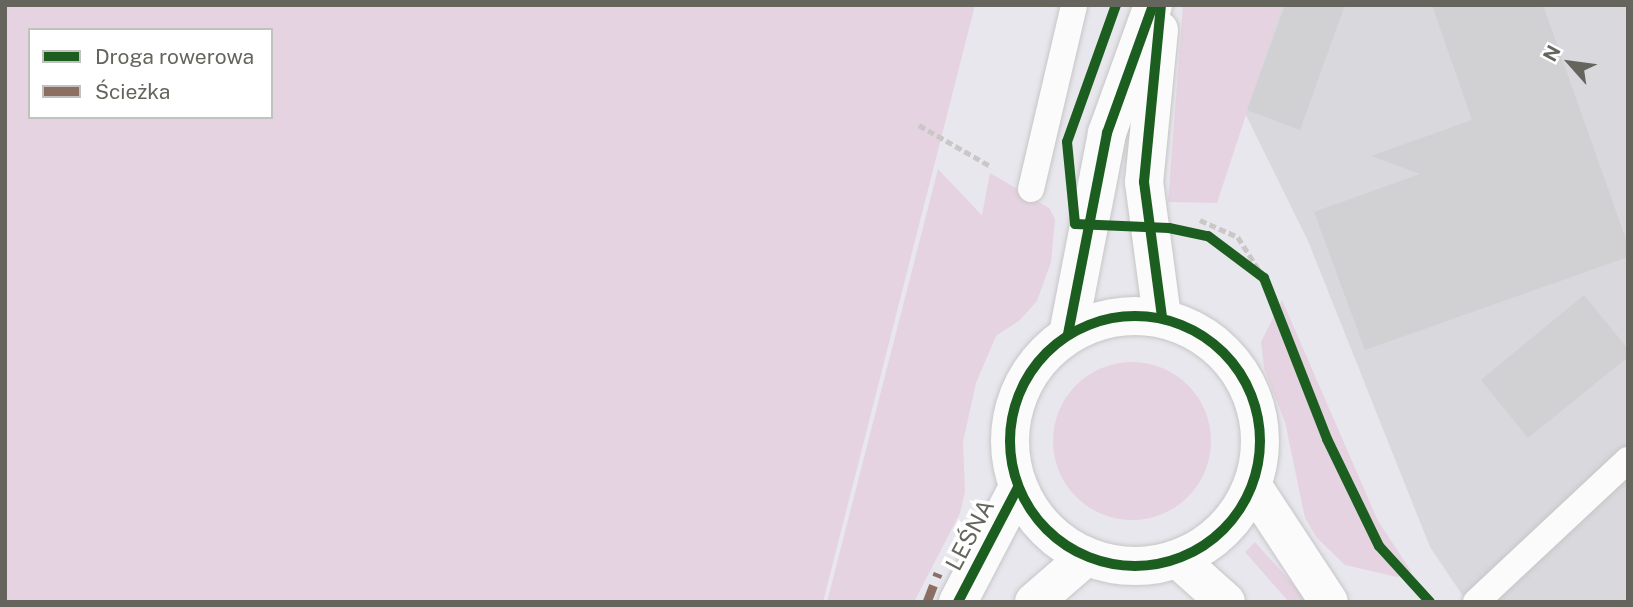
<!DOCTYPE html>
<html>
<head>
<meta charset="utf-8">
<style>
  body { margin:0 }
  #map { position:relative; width:1633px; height:607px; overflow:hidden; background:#e8e7ed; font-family:"Public Sans",sans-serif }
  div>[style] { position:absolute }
  .industrial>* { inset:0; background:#d8d8dd }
  .green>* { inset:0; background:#e6d3e1 }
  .round { border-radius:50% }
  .building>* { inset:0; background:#d1d1d4 }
  .path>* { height:4.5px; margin-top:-2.25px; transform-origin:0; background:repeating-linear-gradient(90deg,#cbc7c7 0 7px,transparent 0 10.5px) }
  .roads { filter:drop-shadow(0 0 2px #c6c6c7) drop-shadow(0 0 2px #c6c6c7) }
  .service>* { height:26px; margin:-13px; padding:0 13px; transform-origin:13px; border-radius:13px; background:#fcfbfc }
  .tertiary>* { height:38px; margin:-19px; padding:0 19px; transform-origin:19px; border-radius:19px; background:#fcfbfc }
  .tertiary>.ring { margin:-19px; padding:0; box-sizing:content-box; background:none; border:38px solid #fcfbfc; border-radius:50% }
  .quiet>* { height:9px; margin-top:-4.5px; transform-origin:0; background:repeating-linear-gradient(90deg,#8d6e63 0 18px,transparent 0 27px) }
  .cycleway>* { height:10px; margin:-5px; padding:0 5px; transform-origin:5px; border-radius:5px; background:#1b5e20 }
  .cycleway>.ring { margin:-5px; padding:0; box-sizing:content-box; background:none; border:10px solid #1b5e20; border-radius:50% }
  span { translate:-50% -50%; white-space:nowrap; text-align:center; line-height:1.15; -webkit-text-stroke:7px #fff; paint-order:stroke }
  .street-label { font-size:23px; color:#65655d }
  .frame { position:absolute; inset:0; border:7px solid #65655d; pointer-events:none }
  .legend { position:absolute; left:28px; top:28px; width:245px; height:91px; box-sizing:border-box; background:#fff; border:2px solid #c1c1be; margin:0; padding:9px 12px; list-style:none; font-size:21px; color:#65655d }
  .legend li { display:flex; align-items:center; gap:14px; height:35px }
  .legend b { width:35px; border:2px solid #c1c1be }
  .north { position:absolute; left:1535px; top:28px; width:70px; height:70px; -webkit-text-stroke:5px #fff; paint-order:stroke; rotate:298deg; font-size:19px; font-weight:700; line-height:28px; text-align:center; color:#65655d }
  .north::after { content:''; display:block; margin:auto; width:24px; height:32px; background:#65655d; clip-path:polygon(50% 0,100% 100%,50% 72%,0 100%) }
</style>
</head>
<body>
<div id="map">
  <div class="industrial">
    <i style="clip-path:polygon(1282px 5px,1628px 5px,1628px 602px,1467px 602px,1430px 547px,1308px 241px,1244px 111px)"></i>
  </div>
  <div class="green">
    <i style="clip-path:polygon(evenodd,5px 5px,975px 5px,823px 602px,5px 602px,5px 5px,30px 30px,271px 30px,271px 117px,30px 117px,30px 30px)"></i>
    <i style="clip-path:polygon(1183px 5px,1282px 5px,1217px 203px,1168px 202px)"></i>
    <i style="clip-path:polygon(938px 169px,990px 224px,982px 215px,990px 173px,1049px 208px,1055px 219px,1051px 262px,1037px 301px,1020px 320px,996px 336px,976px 383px,963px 442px,965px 492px,960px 513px,914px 602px,827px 602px)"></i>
    <i style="clip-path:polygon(1282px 300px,1378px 521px,1411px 571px,1397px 577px,1345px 565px,1317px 538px,1305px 518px,1285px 422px,1264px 368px,1261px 342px)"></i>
    <i class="round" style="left:1053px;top:362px;width:158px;height:158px"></i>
    <i style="clip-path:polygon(1255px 542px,1299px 591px,1308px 602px,1289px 602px,1245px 552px)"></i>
  </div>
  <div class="building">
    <i style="clip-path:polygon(1285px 5px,1345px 5px,1300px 130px,1247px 110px)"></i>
    <i style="clip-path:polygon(1432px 5px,1543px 5px,1628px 245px,1628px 257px,1365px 350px,1314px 212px,1420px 174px,1371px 156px,1472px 120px)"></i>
    <i style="clip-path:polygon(1584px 295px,1628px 349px,1628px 357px,1528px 438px,1481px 380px)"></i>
  </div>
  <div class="path">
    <i style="left:919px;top:125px;width:84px;rotate:29.9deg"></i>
    <i style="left:1200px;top:220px;width:42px;rotate:24.1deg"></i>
    <i style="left:1238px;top:237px;width:49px;rotate:57.6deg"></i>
  </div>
  <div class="roads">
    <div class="service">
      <i style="left:1031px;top:189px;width:189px;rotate:-76.8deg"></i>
      <i style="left:1476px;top:602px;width:208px;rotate:-43.1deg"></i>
    </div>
    <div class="tertiary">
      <i style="left:1159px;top:30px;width:153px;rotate:95.6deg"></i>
      <i style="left:1144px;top:182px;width:136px;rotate:82.4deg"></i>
      <i class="ring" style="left:1010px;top:316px;width:212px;height:212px"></i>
      <i style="left:1068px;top:334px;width:205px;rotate:-79deg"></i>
      <i style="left:1107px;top:133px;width:136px;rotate:-70.2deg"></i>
      <i style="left:1254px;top:488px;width:136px;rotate:56.7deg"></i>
      <i style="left:1179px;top:560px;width:63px;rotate:41.8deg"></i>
      <i style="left:958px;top:602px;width:130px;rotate:-62.4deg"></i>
      <i style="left:1034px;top:602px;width:69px;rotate:-40.9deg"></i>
    </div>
  </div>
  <div class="quiet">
    <i style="left:927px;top:602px;width:31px;rotate:-69deg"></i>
  </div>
  <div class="cycleway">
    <i style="left:1116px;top:5px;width:145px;rotate:109.7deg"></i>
    <i style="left:1067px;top:142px;width:82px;rotate:84.4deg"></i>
    <i style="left:1075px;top:224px;width:94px;rotate:2.4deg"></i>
    <i style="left:1169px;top:228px;width:40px;rotate:12deg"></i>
    <i style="left:1208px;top:236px;width:70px;rotate:36.9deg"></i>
    <i style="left:1264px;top:278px;width:173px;rotate:68.6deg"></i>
    <i style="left:1327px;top:439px;width:119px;rotate:64.1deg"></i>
    <i style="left:1379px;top:546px;width:76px;rotate:47.7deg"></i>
    <i style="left:1161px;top:5px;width:178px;rotate:95.5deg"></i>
    <i style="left:1144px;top:182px;width:136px;rotate:82.4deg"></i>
    <i class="ring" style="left:1010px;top:316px;width:240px;height:240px"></i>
    <i style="left:1068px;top:334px;width:205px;rotate:-79deg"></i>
    <i style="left:1107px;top:133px;width:136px;rotate:-70.2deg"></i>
    <i style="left:958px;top:602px;width:130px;rotate:-62.4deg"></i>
  </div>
  <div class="street-label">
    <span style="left:970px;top:535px;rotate:-62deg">LEŚNA</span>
  </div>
  <div class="frame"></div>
  <ul class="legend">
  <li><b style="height:9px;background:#1b5e20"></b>Droga rowerowa</li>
  <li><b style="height:9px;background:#8d6e63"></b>Ścieżka</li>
  </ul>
  <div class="north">N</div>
</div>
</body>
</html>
